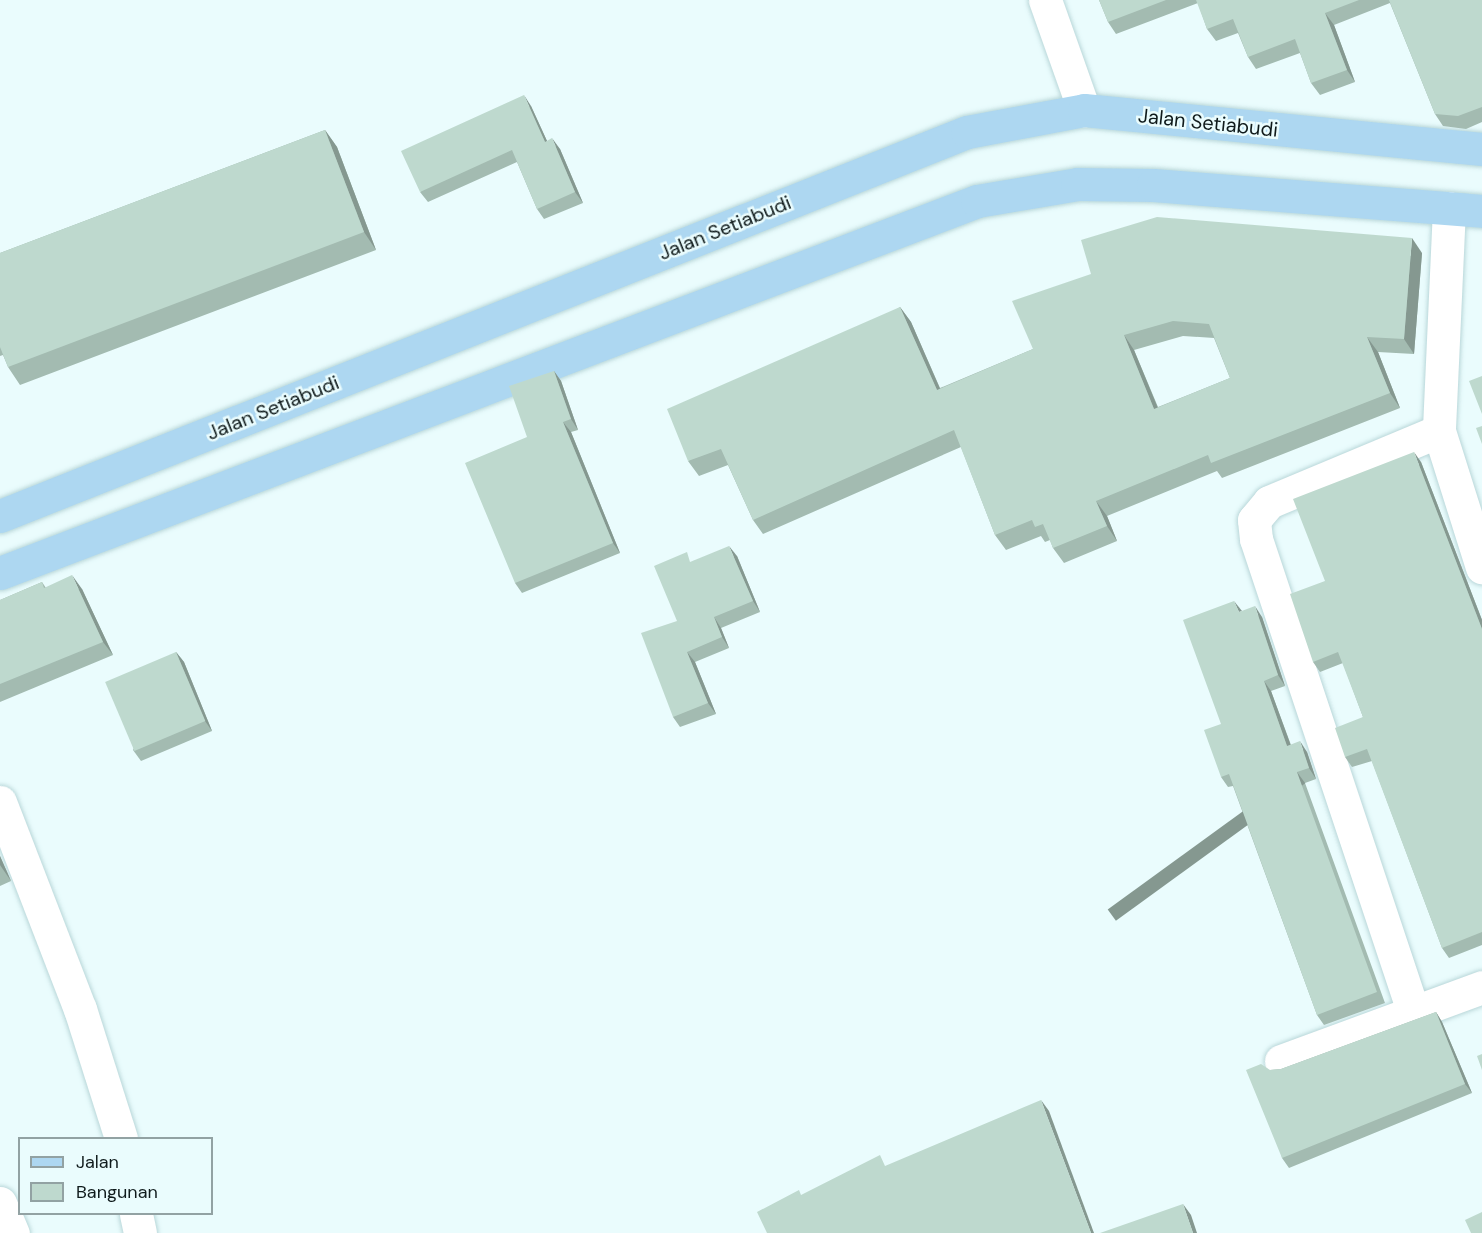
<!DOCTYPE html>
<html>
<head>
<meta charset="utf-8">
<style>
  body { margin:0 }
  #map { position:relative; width:1482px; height:1233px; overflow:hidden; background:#eafcfd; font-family:"DM Sans",sans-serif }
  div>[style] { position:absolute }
  .roads { filter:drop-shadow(0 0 2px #b9d7d9) drop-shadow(0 0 2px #b9d7d9) }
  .minor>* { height:33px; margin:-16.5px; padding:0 16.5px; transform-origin:16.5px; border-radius:16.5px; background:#fff }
  .primary>* { height:33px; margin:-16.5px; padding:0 16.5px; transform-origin:16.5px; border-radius:16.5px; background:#add7f1 }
  .wall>* { inset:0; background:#a3bbb1 }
  .shaded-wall>* { inset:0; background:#859890; transform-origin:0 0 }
  .building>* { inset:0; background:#bed9ce; transform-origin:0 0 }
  span { translate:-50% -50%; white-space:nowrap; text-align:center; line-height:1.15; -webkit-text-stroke:5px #eafcfd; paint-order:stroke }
  .street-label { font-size:20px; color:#0f1a1b }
  .legend { position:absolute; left:18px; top:1137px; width:195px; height:78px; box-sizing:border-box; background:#eafcfd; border:2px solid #92a2a3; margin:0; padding:8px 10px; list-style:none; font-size:18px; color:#0f1a1b }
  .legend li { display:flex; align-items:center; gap:12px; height:30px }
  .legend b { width:30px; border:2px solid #92a2a3 }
</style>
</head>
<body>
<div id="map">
  <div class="roads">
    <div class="minor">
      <i style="left:1045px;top:0;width:117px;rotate:70.5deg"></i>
      <i style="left:1449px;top:208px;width:223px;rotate:92.6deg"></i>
      <i style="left:1439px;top:431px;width:143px;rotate:72.5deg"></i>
      <i style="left:0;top:802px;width:222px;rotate:68.9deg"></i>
      <i style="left:80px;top:1009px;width:135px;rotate:72.4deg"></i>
      <i style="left:1413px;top:1011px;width:497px;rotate:-108.4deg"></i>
      <i style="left:1256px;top:539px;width:19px;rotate:-96deg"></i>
      <i style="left:1254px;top:520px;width:23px;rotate:-50deg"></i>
      <i style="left:1269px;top:502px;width:184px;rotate:-22.7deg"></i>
      <i style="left:1281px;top:1061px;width:214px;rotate:-20.2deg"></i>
      <i style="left:0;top:1203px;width:33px;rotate:67deg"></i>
      <i style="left:136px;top:1214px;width:19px;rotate:78deg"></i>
    </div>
    <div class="primary">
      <i style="left:0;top:516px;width:1040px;rotate:-21.66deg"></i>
      <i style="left:967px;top:132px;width:119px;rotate:-10.6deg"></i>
      <i style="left:1084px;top:110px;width:400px;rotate:5.6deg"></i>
      <i style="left:0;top:573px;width:1045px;rotate:-20.84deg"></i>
      <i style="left:977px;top:201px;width:101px;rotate:-9.6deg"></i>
      <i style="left:1077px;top:184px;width:76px;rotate:0.8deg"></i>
      <i style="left:1153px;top:185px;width:330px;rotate:4.5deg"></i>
    </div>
  </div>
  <div class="wall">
    <i style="clip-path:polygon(1099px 0,1482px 0,1482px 122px,1466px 129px,1443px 126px,1435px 114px,1390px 3px,1334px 25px,1355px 82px,1320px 95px,1311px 83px,1300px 53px,1256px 69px,1248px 57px,1238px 33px,1216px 41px,1207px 29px,1198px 3px,1116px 34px,1108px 22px)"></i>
    <i style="clip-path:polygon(531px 106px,547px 141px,560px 149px,583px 203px,544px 219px,537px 209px,517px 162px,428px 202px,420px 192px)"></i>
    <i style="clip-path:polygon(325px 130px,337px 147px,376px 250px,20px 385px,8px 367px,3px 355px,0 356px,0 253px)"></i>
    <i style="clip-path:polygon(evenodd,1422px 253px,1414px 354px,1378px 352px,1400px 408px,1222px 478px,1217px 471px,1107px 516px,1117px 541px,1064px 563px,1053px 548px,1050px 540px,1045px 542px,1041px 536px,1006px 550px,995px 535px,961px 447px,763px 534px,753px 520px,728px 465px,699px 476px,688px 461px,900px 307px,911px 322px,940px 388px,1033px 349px,1422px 253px,1183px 336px,1214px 338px,1230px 378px,1158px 407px,1134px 350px,1183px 336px)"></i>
    <i style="clip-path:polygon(554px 371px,561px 381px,578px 430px,571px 432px,620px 553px,522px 593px,515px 583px,527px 437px)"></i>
    <i style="clip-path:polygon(1421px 462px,1482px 620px,1482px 945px,1449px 958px,1442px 948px,1372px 761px,1352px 767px,1345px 757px,1363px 717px,1343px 663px,1320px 672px,1313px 662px,1325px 581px)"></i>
    <i style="clip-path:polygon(737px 556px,760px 612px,721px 628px,729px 648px,695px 662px,716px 714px,680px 727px,673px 717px,677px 621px,693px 561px)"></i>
    <i style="clip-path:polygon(42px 582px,46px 588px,82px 589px,113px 655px,0 702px,0 600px)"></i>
    <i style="clip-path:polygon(1242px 611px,1262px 617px,1285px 686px,1271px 691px,1291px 745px,1307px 752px,1316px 779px,1305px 783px,1385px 1003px,1324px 1025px,1317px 1015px,1233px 786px,1228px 787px,1221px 777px)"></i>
    <i style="clip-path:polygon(176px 652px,184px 662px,212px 731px,141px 761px,133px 750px)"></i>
    <i style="clip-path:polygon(0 856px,11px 881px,0 886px)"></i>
    <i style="clip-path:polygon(1436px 1012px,1442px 1022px,1472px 1093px,1289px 1168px,1282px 1158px,1270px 1070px,1281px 1069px)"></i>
  </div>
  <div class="shaded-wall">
    <i style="clip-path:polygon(1325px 13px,1334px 25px,1355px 82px,1347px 70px)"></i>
    <i style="clip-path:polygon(524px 95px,531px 106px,552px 152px,545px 142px)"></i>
    <i style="clip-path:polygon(325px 130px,337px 147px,376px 250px,364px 232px)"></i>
    <i style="clip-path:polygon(552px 138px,560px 149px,583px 203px,575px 192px)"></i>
    <i style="clip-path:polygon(1412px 238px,1422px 253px,1414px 354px,1404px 339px)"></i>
    <i style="clip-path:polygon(900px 307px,911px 322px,947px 405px,937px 390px)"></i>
    <i style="clip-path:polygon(1124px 335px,1134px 350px,1164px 423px,1154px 409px)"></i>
    <i style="clip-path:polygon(1367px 337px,1378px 352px,1400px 408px,1390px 393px)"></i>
    <i style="clip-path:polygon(554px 371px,561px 381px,578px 430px,571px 419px)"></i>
    <i style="clip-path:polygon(563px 422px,571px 432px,620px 553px,613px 543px)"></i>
    <i style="clip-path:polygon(1414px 452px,1421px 462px,1482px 620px,1482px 629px)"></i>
    <i style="clip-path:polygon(1096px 501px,1107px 516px,1117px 541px,1107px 526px)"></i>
    <i style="clip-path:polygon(729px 546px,737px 556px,760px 612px,753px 601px)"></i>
    <i style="clip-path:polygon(72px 575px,82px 589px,113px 655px,103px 642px)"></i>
    <i style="clip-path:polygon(1234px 601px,1242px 611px,1239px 612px)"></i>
    <i style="clip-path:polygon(1255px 606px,1262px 617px,1285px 686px,1278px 675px)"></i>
    <i style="clip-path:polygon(714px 617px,721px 628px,729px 648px,722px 637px)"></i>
    <i style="clip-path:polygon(176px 652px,184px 662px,212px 731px,205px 721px)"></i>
    <i style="clip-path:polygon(687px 652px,695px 662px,716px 714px,708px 703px)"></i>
    <i style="clip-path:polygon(1264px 681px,1271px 691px,1295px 757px,1287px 746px)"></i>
    <i style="clip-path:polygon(1300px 741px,1307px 752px,1316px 779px,1309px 768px)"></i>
    <i style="left:1297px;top:772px;width:14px;height:234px;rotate:54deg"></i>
    <i style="clip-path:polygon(0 856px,11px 881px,0 865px)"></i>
    <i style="clip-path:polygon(1436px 1012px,1442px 1022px,1472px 1093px,1465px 1084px)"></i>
    <i style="clip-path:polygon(1041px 1100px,1049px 1111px,1094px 1233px,1091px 1233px)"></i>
    <i style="clip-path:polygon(1183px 1204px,1191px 1215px,1197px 1233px,1193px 1233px)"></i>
  </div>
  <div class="building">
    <i style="clip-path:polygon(1099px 0,1166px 0,1108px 22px)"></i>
    <i style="clip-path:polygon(1196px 0,1359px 0,1325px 13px,1347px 70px,1311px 83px,1295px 39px,1248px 57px,1233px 19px,1207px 29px)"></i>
    <i style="clip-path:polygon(1389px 0,1482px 0,1482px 107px,1458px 116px,1435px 114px)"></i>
    <i style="clip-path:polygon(524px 95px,545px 142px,552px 138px,575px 192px,537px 209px,512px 150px,420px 192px,401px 151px)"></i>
    <i style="clip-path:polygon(325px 130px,364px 232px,8px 367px,0 347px,0 253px)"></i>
    <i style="clip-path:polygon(evenodd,1157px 217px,1412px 238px,1404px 339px,1367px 337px,1390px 393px,1211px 463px,1208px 455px,1096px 501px,1107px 526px,1053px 548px,1043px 524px,1035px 527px,1032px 520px,995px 535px,954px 430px,753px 520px,721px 449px,688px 461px,667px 409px,900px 307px,937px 390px,1033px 349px,1012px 301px,1091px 274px,1081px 240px,1157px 217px,1173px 321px,1209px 324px,1230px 378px,1154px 409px,1124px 335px,1173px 321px)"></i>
    <i style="clip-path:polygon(554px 371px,571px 419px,563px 422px,613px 543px,515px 583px,465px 463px,527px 437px,509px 386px)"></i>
    <i style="clip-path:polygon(1482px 376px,1482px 414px,1469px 381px)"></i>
    <i style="clip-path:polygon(1482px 426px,1482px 444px,1476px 428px)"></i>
    <i style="clip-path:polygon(1414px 452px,1482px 629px,1482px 932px,1442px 948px,1367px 749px,1345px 757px,1335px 728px,1363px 717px,1338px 652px,1313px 662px,1290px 594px,1325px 581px,1293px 499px)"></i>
    <i style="clip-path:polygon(729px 546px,753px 601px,714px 617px,722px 637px,687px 652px,708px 703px,673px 717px,641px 633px,677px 621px,654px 566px,687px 552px,690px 562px)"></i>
    <i style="clip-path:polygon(72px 575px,103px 642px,0 684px,0 600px,42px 582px,44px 588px)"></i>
    <i style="clip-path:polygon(1234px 601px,1239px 612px,1255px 606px,1278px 675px,1264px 681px,1287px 746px,1300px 741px,1309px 768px,1297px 772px,1377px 992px,1317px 1015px,1229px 774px,1221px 777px,1204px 730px,1221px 724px,1183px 620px)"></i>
    <i style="left:176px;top:652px;width:75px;height:77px;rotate:67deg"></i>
    <i style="clip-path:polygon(1436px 1012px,1465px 1084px,1282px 1158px,1246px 1070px,1261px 1064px,1270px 1070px,1281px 1069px)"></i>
    <i style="clip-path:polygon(1482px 1054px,1482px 1070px,1477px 1056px)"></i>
    <i style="clip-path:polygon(1041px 1100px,1091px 1233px,767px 1233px,757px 1212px,799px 1190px,801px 1195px,880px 1155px,885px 1166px)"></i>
    <i style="clip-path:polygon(1183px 1204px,1193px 1233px,1100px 1233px)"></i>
    <i style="clip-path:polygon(1482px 1212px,1482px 1233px,1471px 1233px,1465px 1220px)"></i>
  </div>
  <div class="street-label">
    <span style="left:1208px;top:123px;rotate:6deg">Jalan Setiabudi</span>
    <span style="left:725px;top:228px;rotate:-22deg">Jalan Setiabudi</span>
    <span style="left:273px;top:408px;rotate:-22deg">Jalan Setiabudi</span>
  </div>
  <ul class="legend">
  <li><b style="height:8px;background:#add7f1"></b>Jalan</li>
  <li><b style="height:16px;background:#bed9ce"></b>Bangunan</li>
  </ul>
</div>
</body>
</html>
